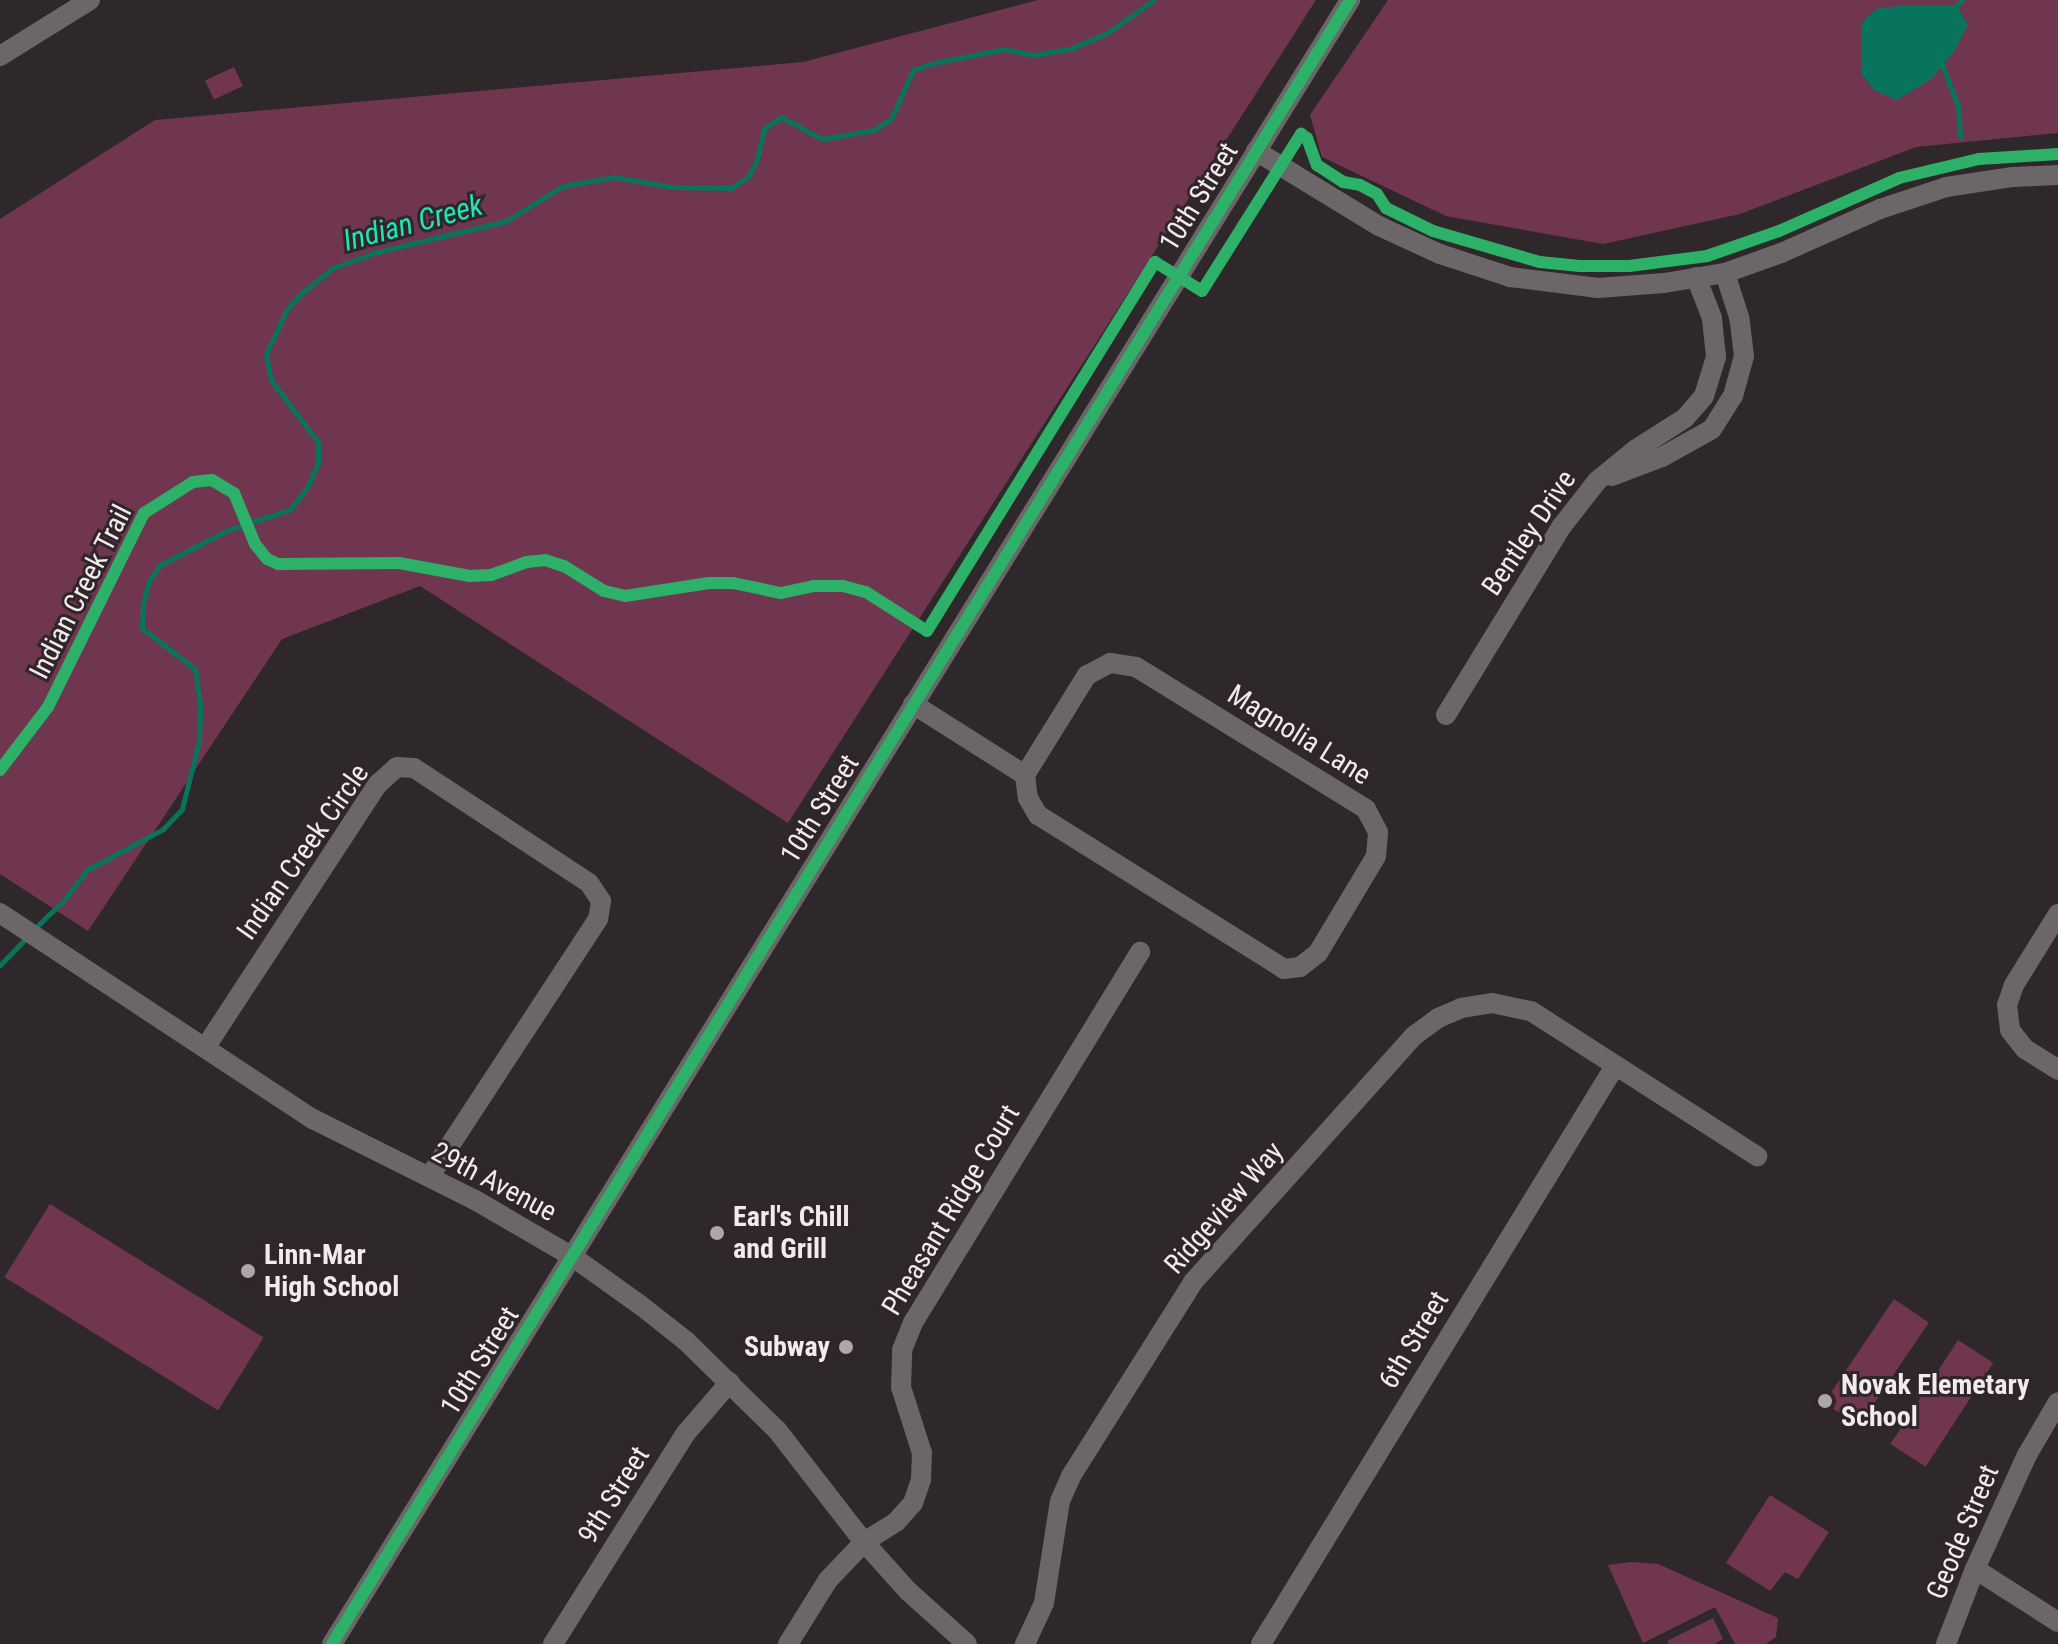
<!DOCTYPE html>
<html>
<head>
<meta charset="utf-8">
<style>
  body { margin:0 }
  #map { position:relative; width:2058px; height:1644px; overflow:hidden; background:#2e282a; font-family:"Roboto Condensed",sans-serif }
  div>[style] { position:absolute }
  .green>* { inset:0; background:#703650; transform-origin:0 0 }
  .water>* { inset:0; background:#09745e }
  .stream>* { height:5px; margin:-2.5px; padding:0 2.5px; transform-origin:2.5px; border-radius:2.5px; background:#09745e }
  .minor>* { height:20px; margin:-10px; padding:0 10px; transform-origin:10px; border-radius:10px; background:#6b6768 }
  .cycleway>* { height:12px; margin:-6px; padding:0 6px; transform-origin:6px; border-radius:6px; background:#2db169 }
  .dots>* { width:22px; height:22px; translate:-50% -50%; box-sizing:border-box; border:4px solid #302629; border-radius:50% }
  span { translate:-50% -50%; white-space:nowrap; text-align:center; line-height:1.15; -webkit-text-stroke:6px #302629; paint-order:stroke }
  .street-label { font-size:28px; color:#f2ebed }
  .poi-label { font-size:28px; color:#f2ebed; font-weight:700 }
  .left { translate:0 -50%; text-align:left }
  .right { translate:-100% -50%; text-align:right }
  .water-label { font-size:30px; color:#1fe5b8; font-style:italic }
</style>
</head>
<body>
<div id="map">
  <div class="green">
    <i style="clip-path:polygon(1038px 0,1316px 0,788px 823px,420px 586px,282px 639px,88px 931px,0 874px,0 219px,155px 120px,803px 62px)"></i>
    <i style="clip-path:polygon(1388px 0,2058px 0,2058px 133px,1916px 147px,1740px 214px,1603px 244px,1446px 216px,1322px 157px,1310px 115px)"></i>
    <i style="left:234px;top:67px;width:21px;height:32px;rotate:65deg"></i>
    <i style="left:50px;top:1204px;width:252px;height:86px;rotate:32deg"></i>
    <i style="left:1894px;top:1299px;width:42px;height:125px;rotate:34deg"></i>
    <i style="left:1958px;top:1340px;width:42px;height:124px;rotate:33deg"></i>
    <i style="clip-path:polygon(1770px 1495px,1829px 1532px,1798px 1579px,1785px 1572px,1770px 1591px,1726px 1563px)"></i>
    <i style="clip-path:polygon(1631px 1562px,1658px 1564px,1778px 1618px,1776px 1637px,1766px 1644px,1735px 1644px,1715px 1607px,1643px 1643px,1608px 1565px)"></i>
    <i style="clip-path:polygon(1713px 1618px,1723px 1639px,1714px 1644px,1669px 1644px,1667px 1641px)"></i>
  </div>
  <div class="water">
    <i style="clip-path:polygon(1905px 5px,1957px 6px,1968px 25px,1953px 53px,1930px 80px,1897px 100px,1874px 90px,1862px 75px,1862px 22px,1876px 9px)"></i>
  </div>
  <div class="stream">
    <i style="left:1952px;top:9px;width:13px;rotate:-42deg"></i>
    <i style="left:1941px;top:62px;width:47px;rotate:68.9deg"></i>
    <i style="left:1958px;top:106px;width:31px;rotate:86deg"></i>
    <i style="left:33px;top:930px;width:45px;rotate:-44.1deg"></i>
    <i style="left:65px;top:899px;width:36px;rotate:-53deg"></i>
    <i style="left:87px;top:870px;width:86px;rotate:-28.3deg"></i>
    <i style="left:163px;top:829px;width:28px;rotate:-46deg"></i>
    <i style="left:182px;top:809px;width:70px;rotate:-76deg"></i>
    <i style="left:199px;top:741px;width:37px;rotate:-88deg"></i>
    <i style="left:200px;top:704px;width:35px;rotate:-98deg"></i>
    <i style="left:195px;top:669px;width:67px;rotate:-142.3deg"></i>
    <i style="left:142px;top:628px;width:25px;rotate:-88deg"></i>
    <i style="left:143px;top:603px;width:23px;rotate:-75deg"></i>
    <i style="left:149px;top:581px;width:19px;rotate:-55deg"></i>
    <i style="left:160px;top:565px;width:76px;rotate:-27.2deg"></i>
    <i style="left:228px;top:530px;width:66px;rotate:-18.4deg"></i>
    <i style="left:291px;top:509px;width:31px;rotate:-54deg"></i>
    <i style="left:309px;top:484px;width:23px;rotate:-67deg"></i>
    <i style="left:318px;top:463px;width:21px;rotate:-90deg"></i>
    <i style="left:318px;top:442px;width:78px;rotate:-127.2deg"></i>
    <i style="left:271px;top:380px;width:26px;rotate:-101deg"></i>
    <i style="left:266px;top:354px;width:50px;rotate:-65deg"></i>
    <i style="left:287px;top:309px;width:23px;rotate:-47deg"></i>
    <i style="left:303px;top:292px;width:38px;rotate:-39deg"></i>
    <i style="left:333px;top:268px;width:47px;rotate:-20deg"></i>
    <i style="left:377px;top:252px;width:133px;rotate:-13.5deg"></i>
    <i style="left:506px;top:221px;width:67px;rotate:-31.6deg"></i>
    <i style="left:563px;top:186px;width:52px;rotate:-10deg"></i>
    <i style="left:614px;top:177px;width:59px;rotate:9.8deg"></i>
    <i style="left:672px;top:187px;width:59px;rotate:1deg"></i>
    <i style="left:731px;top:188px;width:20px;rotate:-33deg"></i>
    <i style="left:748px;top:177px;width:17px;rotate:-62deg"></i>
    <i style="left:756px;top:162px;width:34px;rotate:-76deg"></i>
    <i style="left:764px;top:129px;width:21px;rotate:-35deg"></i>
    <i style="left:781px;top:117px;width:47px;rotate:28.2deg"></i>
    <i style="left:822px;top:139px;width:52px;rotate:-10deg"></i>
    <i style="left:873px;top:130px;width:21px;rotate:-31deg"></i>
    <i style="left:891px;top:119px;width:54px;rotate:-65.8deg"></i>
    <i style="left:913px;top:70px;width:21px;rotate:-19deg"></i>
    <i style="left:933px;top:63px;width:73px;rotate:-11deg"></i>
    <i style="left:1005px;top:49px;width:30px;rotate:12deg"></i>
    <i style="left:1034px;top:55px;width:39px;rotate:-10deg"></i>
    <i style="left:1072px;top:48px;width:38px;rotate:-23deg"></i>
    <i style="left:1107px;top:33px;width:57px;rotate:-35.1deg"></i>
    <i style="left:0;top:965px;width:39px;rotate:-46deg"></i>
  </div>
  <div class="minor">
    <i style="left:0;top:56px;width:106px;rotate:-31.9deg"></i>
    <i style="left:1256px;top:151px;width:144px;rotate:31.4deg"></i>
    <i style="left:1379px;top:226px;width:67px;rotate:24.7deg"></i>
    <i style="left:1440px;top:254px;width:74px;rotate:18.2deg"></i>
    <i style="left:1510px;top:277px;width:89px;rotate:7.1deg"></i>
    <i style="left:1598px;top:288px;width:66px;rotate:-4.3deg"></i>
    <i style="left:1664px;top:283px;width:62px;rotate:-9.3deg"></i>
    <i style="left:1725px;top:273px;width:59px;rotate:-19.7deg"></i>
    <i style="left:1781px;top:253px;width:108px;rotate:-24deg"></i>
    <i style="left:1880px;top:209px;width:70px;rotate:-18.4deg"></i>
    <i style="left:1946px;top:187px;width:68px;rotate:-8.5deg"></i>
    <i style="left:2013px;top:177px;width:45px;rotate:-2.5deg"></i>
    <i style="left:1612px;top:476px;width:53px;rotate:-20.8deg"></i>
    <i style="left:1662px;top:457px;width:57px;rotate:-29.2deg"></i>
    <i style="left:1712px;top:429px;width:39px;rotate:-58deg"></i>
    <i style="left:1733px;top:396px;width:41px;rotate:-74.6deg"></i>
    <i style="left:1744px;top:356px;width:39px;rotate:-97deg"></i>
    <i style="left:1739px;top:317px;width:46px;rotate:-107.7deg"></i>
    <i style="left:913px;top:704px;width:133px;rotate:32.4deg"></i>
    <i style="left:1025px;top:775px;width:23px;rotate:83deg"></i>
    <i style="left:1028px;top:798px;width:20px;rotate:60deg"></i>
    <i style="left:1038px;top:815px;width:290px;rotate:32deg"></i>
    <i style="left:1284px;top:969px;width:16px;rotate:-7deg"></i>
    <i style="left:1300px;top:967px;width:23px;rotate:-38deg"></i>
    <i style="left:1318px;top:953px;width:113px;rotate:-59.1deg"></i>
    <i style="left:1376px;top:856px;width:24px;rotate:-85deg"></i>
    <i style="left:1378px;top:832px;width:26px;rotate:-118deg"></i>
    <i style="left:1366px;top:809px;width:270px;rotate:-148.3deg"></i>
    <i style="left:1136px;top:667px;width:26px;rotate:-171deg"></i>
    <i style="left:1110px;top:663px;width:26px;rotate:152deg"></i>
    <i style="left:1087px;top:675px;width:118px;rotate:121.8deg"></i>
    <i style="left:1446px;top:715px;width:222px;rotate:-58.5deg"></i>
    <i style="left:1562px;top:526px;width:57px;rotate:-52.1deg"></i>
    <i style="left:1597px;top:481px;width:49px;rotate:-39.2deg"></i>
    <i style="left:1635px;top:450px;width:59px;rotate:-32.6deg"></i>
    <i style="left:1685px;top:418px;width:29px;rotate:-49deg"></i>
    <i style="left:1704px;top:396px;width:41px;rotate:-72.9deg"></i>
    <i style="left:1716px;top:357px;width:39px;rotate:-96deg"></i>
    <i style="left:1712px;top:318px;width:44px;rotate:-111.3deg"></i>
    <i style="left:0;top:913px;width:375px;rotate:33.4deg"></i>
    <i style="left:313px;top:1119px;width:181px;rotate:26.6deg"></i>
    <i style="left:475px;top:1200px;width:113px;rotate:30.2deg"></i>
    <i style="left:573px;top:1257px;width:81px;rotate:35.5deg"></i>
    <i style="left:639px;top:1304px;width:60px;rotate:38.2deg"></i>
    <i style="left:686px;top:1341px;width:127px;rotate:44.4deg"></i>
    <i style="left:777px;top:1430px;width:142px;rotate:52.2deg"></i>
    <i style="left:864px;top:1542px;width:66px;rotate:48.1deg"></i>
    <i style="left:908px;top:1591px;width:79px;rotate:41.9deg"></i>
    <i style="left:2058px;top:914px;width:84px;rotate:121.8deg"></i>
    <i style="left:2014px;top:985px;width:21px;rotate:109deg"></i>
    <i style="left:2007px;top:1005px;width:25px;rotate:83deg"></i>
    <i style="left:2010px;top:1030px;width:24px;rotate:52deg"></i>
    <i style="left:2025px;top:1049px;width:39px;rotate:32deg"></i>
    <i style="left:205px;top:1048px;width:316px;rotate:-56.8deg"></i>
    <i style="left:378px;top:784px;width:25px;rotate:-42deg"></i>
    <i style="left:397px;top:767px;width:17px;rotate:3deg"></i>
    <i style="left:414px;top:768px;width:209px;rotate:33.3deg"></i>
    <i style="left:589px;top:883px;width:22px;rotate:56deg"></i>
    <i style="left:601px;top:901px;width:18px;rotate:99deg"></i>
    <i style="left:598px;top:919px;width:308px;rotate:123.2deg"></i>
    <i style="left:1975px;top:1569px;width:98px;rotate:32.6deg"></i>
    <i style="left:332px;top:1644px;width:1934px;rotate:-58.23deg"></i>
    <i style="left:553px;top:1644px;width:249px;rotate:-57.8deg"></i>
    <i style="left:686px;top:1433px;width:67px;rotate:-49.2deg"></i>
    <i style="left:788px;top:1644px;width:75px;rotate:-58deg"></i>
    <i style="left:828px;top:1580px;width:52px;rotate:-46.5deg"></i>
    <i style="left:864px;top:1542px;width:38px;rotate:-32deg"></i>
    <i style="left:896px;top:1522px;width:25px;rotate:-48deg"></i>
    <i style="left:913px;top:1503px;width:24px;rotate:-71deg"></i>
    <i style="left:921px;top:1480px;width:27px;rotate:-88deg"></i>
    <i style="left:922px;top:1453px;width:69px;rotate:-107.7deg"></i>
    <i style="left:901px;top:1387px;width:37px;rotate:-88deg"></i>
    <i style="left:902px;top:1350px;width:31px;rotate:-68deg"></i>
    <i style="left:914px;top:1321px;width:433px;rotate:-58.5deg"></i>
    <i style="left:1025px;top:1644px;width:45px;rotate:-65.1deg"></i>
    <i style="left:1044px;top:1603px;width:103px;rotate:-81.1deg"></i>
    <i style="left:1060px;top:1501px;width:27px;rotate:-66deg"></i>
    <i style="left:1071px;top:1476px;width:229px;rotate:-57.8deg"></i>
    <i style="left:1193px;top:1282px;width:332px;rotate:-48.1deg"></i>
    <i style="left:1415px;top:1035px;width:29px;rotate:-36deg"></i>
    <i style="left:1438px;top:1018px;width:25px;rotate:-23deg"></i>
    <i style="left:1461px;top:1008px;width:31px;rotate:-9deg"></i>
    <i style="left:1492px;top:1003px;width:40px;rotate:12deg"></i>
    <i style="left:1531px;top:1011px;width:269px;rotate:32.7deg"></i>
    <i style="left:1261px;top:1644px;width:678px;rotate:-58.51deg"></i>
    <i style="left:1946px;top:1644px;width:80px;rotate:-68.9deg"></i>
    <i style="left:1975px;top:1569px;width:125px;rotate:-65.5deg"></i>
    <i style="left:2027px;top:1455px;width:61px;rotate:-59.7deg"></i>
  </div>
  <div class="cycleway">
    <i style="left:0;top:770px;width:79px;rotate:-52.7deg"></i>
    <i style="left:48px;top:707px;width:216px;rotate:-63.7deg"></i>
    <i style="left:144px;top:513px;width:58px;rotate:-32.3deg"></i>
    <i style="left:193px;top:482px;width:19px;rotate:-6deg"></i>
    <i style="left:212px;top:480px;width:26px;rotate:31deg"></i>
    <i style="left:234px;top:493px;width:55px;rotate:67.6deg"></i>
    <i style="left:255px;top:544px;width:19px;rotate:51deg"></i>
    <i style="left:267px;top:559px;width:12px;rotate:24deg"></i>
    <i style="left:278px;top:564px;width:121px;rotate:-0.5deg"></i>
    <i style="left:399px;top:563px;width:72px;rotate:10.4deg"></i>
    <i style="left:470px;top:576px;width:21px;rotate:-3deg"></i>
    <i style="left:491px;top:575px;width:38px;rotate:-20deg"></i>
    <i style="left:527px;top:562px;width:18px;rotate:-6deg"></i>
    <i style="left:545px;top:560px;width:20px;rotate:18deg"></i>
    <i style="left:564px;top:566px;width:47px;rotate:32deg"></i>
    <i style="left:604px;top:591px;width:22px;rotate:13deg"></i>
    <i style="left:625px;top:596px;width:85px;rotate:-8.8deg"></i>
    <i style="left:709px;top:583px;width:24px"></i>
    <i style="left:733px;top:583px;width:49px;rotate:11.8deg"></i>
    <i style="left:781px;top:593px;width:33px;rotate:-12deg"></i>
    <i style="left:813px;top:586px;width:30px"></i>
    <i style="left:843px;top:586px;width:24px;rotate:15deg"></i>
    <i style="left:866px;top:592px;width:72px;rotate:32.6deg"></i>
    <i style="left:927px;top:631px;width:434px;rotate:-58.3deg"></i>
    <i style="left:1155px;top:262px;width:55px;rotate:31.7deg"></i>
    <i style="left:1202px;top:291px;width:186px;rotate:-57.8deg"></i>
    <i style="left:1301px;top:134px;width:7px;rotate:34deg"></i>
    <i style="left:1307px;top:138px;width:29px;rotate:70deg"></i>
    <i style="left:1317px;top:165px;width:31px;rotate:33deg"></i>
    <i style="left:1343px;top:182px;width:17px;rotate:10deg"></i>
    <i style="left:1360px;top:185px;width:19px;rotate:28deg"></i>
    <i style="left:1377px;top:194px;width:17px;rotate:57deg"></i>
    <i style="left:1386px;top:208px;width:52px;rotate:26.1deg"></i>
    <i style="left:1433px;top:231px;width:111px;rotate:16.2deg"></i>
    <i style="left:1540px;top:262px;width:40px;rotate:5.7deg"></i>
    <i style="left:1580px;top:266px;width:49px"></i>
    <i style="left:1629px;top:266px;width:79px;rotate:-7.3deg"></i>
    <i style="left:1707px;top:256px;width:76px;rotate:-19.1deg"></i>
    <i style="left:1779px;top:231px;width:131px;rotate:-23.8deg"></i>
    <i style="left:1899px;top:178px;width:82px;rotate:-13.4deg"></i>
    <i style="left:1979px;top:159px;width:79px;rotate:-3.6deg"></i>
    <i style="left:332px;top:1644px;width:1934px;rotate:-58.23deg"></i>
  </div>
  <div class="dots">
    <i style="left:717px;top:1233px;background:#ada7a9"></i>
    <i style="left:248px;top:1271px;background:#ada7a9"></i>
    <i style="left:846px;top:1347px;background:#ada7a9"></i>
    <i style="left:1825px;top:1401px;background:#ada7a9"></i>
  </div>
  <div class="street-label">
    <span style="left:1199px;top:197px;rotate:-58deg">10th Street</span>
    <span style="left:1529px;top:533px;rotate:-56deg">Bentley Drive</span>
    <span style="left:81px;top:592px;rotate:-63deg">Indian Creek Trail</span>
    <span style="left:1299px;top:735px;rotate:32deg">Magnolia Lane</span>
    <span style="left:820px;top:809px;rotate:-58deg">10th Street</span>
    <span style="left:303px;top:852px;rotate:-55deg">Indian Creek Circle</span>
    <span style="left:494px;top:1182px;rotate:28deg">29th Avenue</span>
    <span style="left:1224px;top:1208px;rotate:-49deg">Ridgeview Way</span>
    <span style="left:951px;top:1210px;rotate:-59deg">Pheasant Ridge Court</span>
    <span style="left:1414px;top:1340px;rotate:-59deg">6th Street</span>
    <span style="left:480px;top:1361px;rotate:-58deg">10th Street</span>
    <span style="left:614px;top:1495px;rotate:-58deg">9th Street</span>
    <span style="left:1963px;top:1532px;rotate:-67deg">Geode Street</span>
  </div>
  <div class="poi-label">
    <span class="left" style="left:733px;top:1233px">Earl's Chill<br>and Grill</span>
    <span class="left" style="left:264px;top:1271px">Linn-Mar<br>High School</span>
    <span class="right" style="left:830px;top:1347px">Subway</span>
    <span class="left" style="left:1841px;top:1401px">Novak Elemetary<br>School</span>
  </div>
  <div class="water-label">
    <span style="left:413px;top:223px;rotate:-15deg">Indian Creek</span>
  </div>
</div>
</body>
</html>
